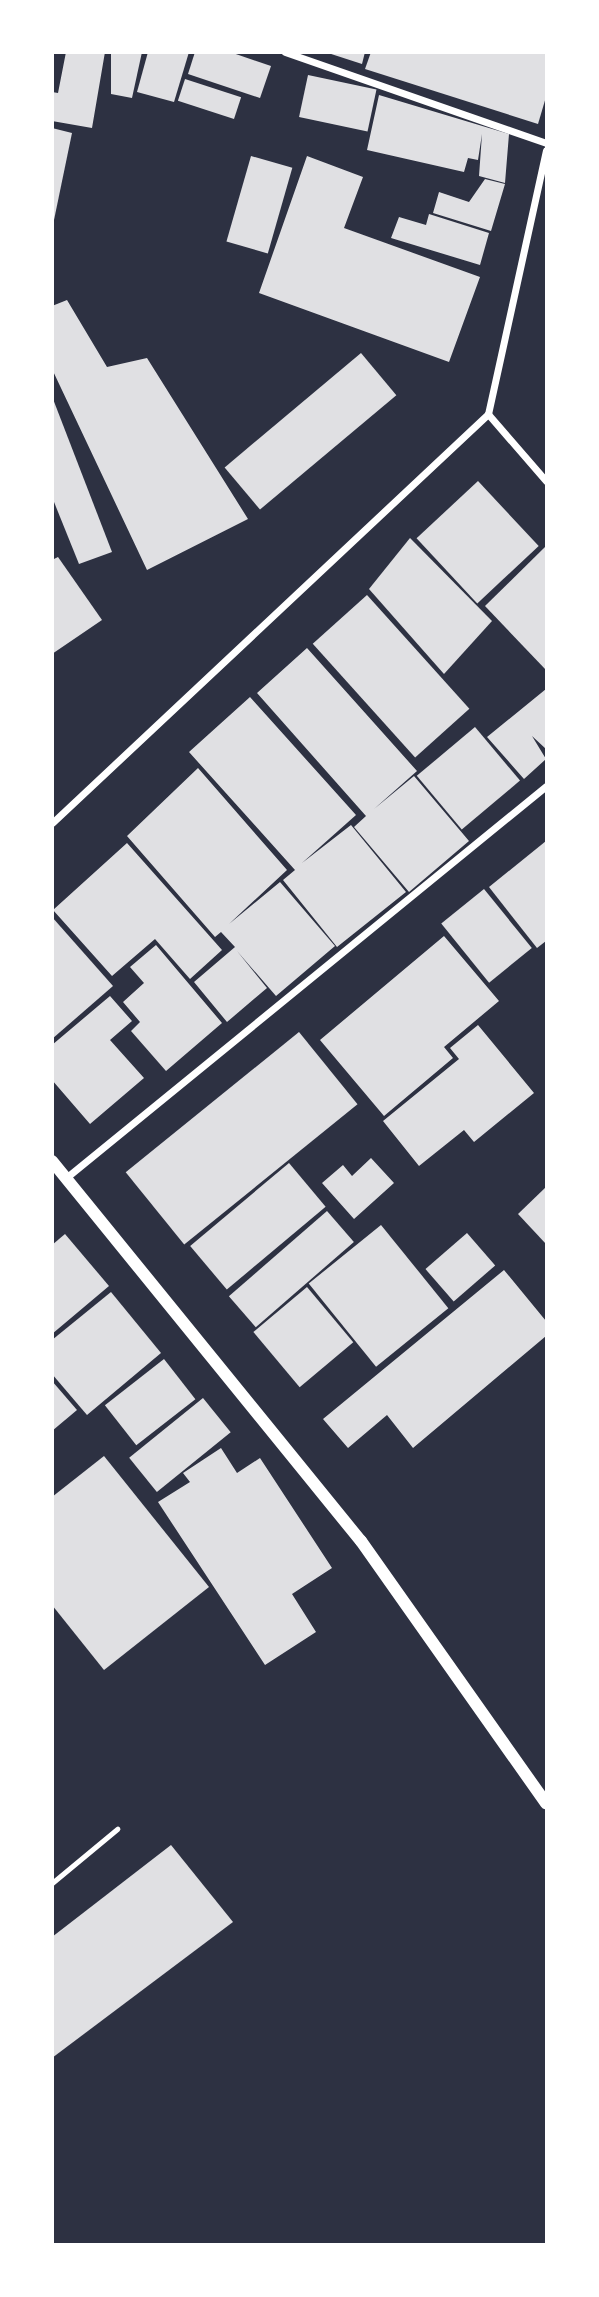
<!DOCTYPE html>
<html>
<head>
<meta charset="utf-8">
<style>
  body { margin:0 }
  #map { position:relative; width:599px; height:2297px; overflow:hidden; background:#2d3142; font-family:Raleway,sans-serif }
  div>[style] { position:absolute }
  .building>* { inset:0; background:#e0e0e3; transform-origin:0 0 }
  .service>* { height:5px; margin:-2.5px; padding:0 2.5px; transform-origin:2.5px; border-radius:2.5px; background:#fff }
  .minor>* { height:7px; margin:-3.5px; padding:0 3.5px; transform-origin:3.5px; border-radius:3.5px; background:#fff }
  .tertiary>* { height:12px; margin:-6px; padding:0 6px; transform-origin:6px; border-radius:6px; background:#fff }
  span { translate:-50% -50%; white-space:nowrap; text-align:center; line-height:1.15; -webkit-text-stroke:7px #fff; paint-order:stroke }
  .frame { position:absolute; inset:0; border:54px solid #fff; pointer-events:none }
</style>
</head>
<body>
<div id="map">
  <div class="building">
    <i style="clip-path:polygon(66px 52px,105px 52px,92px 128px,52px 121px,52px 92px,58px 93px)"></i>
    <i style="clip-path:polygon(111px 52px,142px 52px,132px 98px,111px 94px)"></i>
    <i style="clip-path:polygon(148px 52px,189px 52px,174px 102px,137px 92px)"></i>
    <i style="clip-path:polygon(195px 52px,230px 52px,271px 66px,260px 98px,188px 74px)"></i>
    <i style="clip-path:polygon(325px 52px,365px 52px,362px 64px)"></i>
    <i style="clip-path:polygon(371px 52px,546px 52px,546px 97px,538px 124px,365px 69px)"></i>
    <i style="left:308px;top:75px;width:70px;height:43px;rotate:12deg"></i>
    <i style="left:185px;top:79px;width:59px;height:23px;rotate:18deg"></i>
    <i style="clip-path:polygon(379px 95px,509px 134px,505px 183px,479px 176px,482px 134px,478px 160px,468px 158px,464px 172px,367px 150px)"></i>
    <i style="clip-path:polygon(52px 128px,72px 133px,54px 220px,52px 220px)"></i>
    <i style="left:251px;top:156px;width:43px;height:89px;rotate:16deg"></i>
    <i style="clip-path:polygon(307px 156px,363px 177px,344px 228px,480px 277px,449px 362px,259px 293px)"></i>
    <i style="clip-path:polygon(485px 179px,505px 184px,491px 231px,433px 213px,439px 192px,469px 202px)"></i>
    <i style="clip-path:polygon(429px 214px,489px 233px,480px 265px,391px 238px,399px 217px,426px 225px)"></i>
    <i style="clip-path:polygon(67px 300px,107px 367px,147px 358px,248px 519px,147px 570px,52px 369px,52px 306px)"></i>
    <i style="left:361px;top:353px;width:55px;height:178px;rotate:50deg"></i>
    <i style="clip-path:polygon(53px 399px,112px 552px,79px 564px,52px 497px)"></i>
    <i style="left:478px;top:481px;width:89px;height:84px;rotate:47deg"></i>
    <i style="clip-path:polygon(410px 538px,492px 621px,444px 674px,369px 589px)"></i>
    <i style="clip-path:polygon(546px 546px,546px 670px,485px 606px)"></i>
    <i style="clip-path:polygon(58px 557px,102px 620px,52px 654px,52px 560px)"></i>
    <i style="left:367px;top:595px;width:153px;height:73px;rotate:48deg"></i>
    <i style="clip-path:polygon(307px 648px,417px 771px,374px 809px,414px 776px,469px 841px,409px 892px,354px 827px,366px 816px,257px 693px)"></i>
    <i style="clip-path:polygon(546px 689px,546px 749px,532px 736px,546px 759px,524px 779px,487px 737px)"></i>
    <i style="clip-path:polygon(250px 697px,356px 815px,302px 863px,351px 825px,406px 892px,337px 947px,283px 880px,295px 870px,189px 752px)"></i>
    <i style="left:475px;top:727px;width:70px;height:76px;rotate:50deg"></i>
    <i style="clip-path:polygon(198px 768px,287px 870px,229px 924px,280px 882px,335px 946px,276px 996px,237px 951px,267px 988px,227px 1022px,194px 982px,235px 947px,221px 932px,215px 937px,127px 836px)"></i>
    <i style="clip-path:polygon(546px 841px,546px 941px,537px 948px,489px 887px)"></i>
    <i style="clip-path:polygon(127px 843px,222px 950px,190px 979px,155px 939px,112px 976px,53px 910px)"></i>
    <i style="left:484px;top:889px;width:76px;height:55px;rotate:51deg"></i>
    <i style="clip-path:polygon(52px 917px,113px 986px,52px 1039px)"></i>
    <i style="clip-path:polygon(444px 936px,499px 1001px,444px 1047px,453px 1058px,384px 1116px,320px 1040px)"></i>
    <i style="clip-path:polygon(156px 945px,222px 1023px,166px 1071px,131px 1031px,140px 1022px,123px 1002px,144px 983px,130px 967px)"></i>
    <i style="clip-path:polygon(110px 996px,132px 1021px,110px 1040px,144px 1078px,90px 1124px,52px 1080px,52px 1045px)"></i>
    <i style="clip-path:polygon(478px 1025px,534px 1093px,474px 1142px,464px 1130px,419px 1166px,383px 1121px,459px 1059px,450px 1048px)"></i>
    <i style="left:299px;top:1032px;width:93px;height:223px;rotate:51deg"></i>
    <i style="clip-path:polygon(371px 1158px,394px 1183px,354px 1219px,322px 1183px,343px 1165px,352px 1176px)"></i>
    <i style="left:289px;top:1163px;width:57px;height:129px;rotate:50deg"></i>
    <i style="clip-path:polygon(546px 1187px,546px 1244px,518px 1214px)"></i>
    <i style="left:327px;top:1211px;width:41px;height:130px;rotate:49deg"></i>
    <i style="left:381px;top:1225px;width:107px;height:93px;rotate:51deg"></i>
    <i style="left:467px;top:1233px;width:43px;height:55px;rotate:49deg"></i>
    <i style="clip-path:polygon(65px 1234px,109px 1286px,52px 1334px,52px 1245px)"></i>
    <i style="clip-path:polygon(504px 1270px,546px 1321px,546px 1336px,413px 1448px,387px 1415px,348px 1448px,323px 1419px)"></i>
    <i style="left:307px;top:1287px;width:72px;height:70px;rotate:50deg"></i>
    <i style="clip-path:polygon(111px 1292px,161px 1353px,87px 1415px,52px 1374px,52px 1340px)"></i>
    <i style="left:164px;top:1359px;width:51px;height:75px;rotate:52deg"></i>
    <i style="clip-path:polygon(52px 1381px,77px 1410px,52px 1431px)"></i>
    <i style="left:203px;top:1398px;width:44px;height:95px;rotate:51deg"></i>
    <i style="clip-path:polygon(221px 1448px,237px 1473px,260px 1458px,332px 1568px,292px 1594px,316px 1632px,265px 1665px,158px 1502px,190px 1482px,183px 1473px)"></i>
    <i style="clip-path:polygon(104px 1456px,209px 1587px,104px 1670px,52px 1605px,52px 1497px)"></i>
    <i style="clip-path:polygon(171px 1845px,233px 1922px,52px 2058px,52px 1937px)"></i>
  </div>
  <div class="service">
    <i style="left:52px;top:1883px;width:85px;rotate:-39.7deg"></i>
  </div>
  <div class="minor">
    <i style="left:285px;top:52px;width:276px;rotate:19.2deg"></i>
    <i style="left:488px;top:414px;width:89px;rotate:49.1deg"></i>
    <i style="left:52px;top:823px;width:598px;rotate:-43.17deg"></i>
    <i style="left:488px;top:414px;width:270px;rotate:-77.6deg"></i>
    <i style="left:67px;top:1177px;width:618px;rotate:-39.22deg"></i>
  </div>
  <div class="tertiary">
    <i style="left:52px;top:1161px;width:490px;rotate:50.9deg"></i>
    <i style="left:361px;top:1541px;width:321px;rotate:54.8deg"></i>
  </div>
  <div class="frame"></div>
</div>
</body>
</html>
